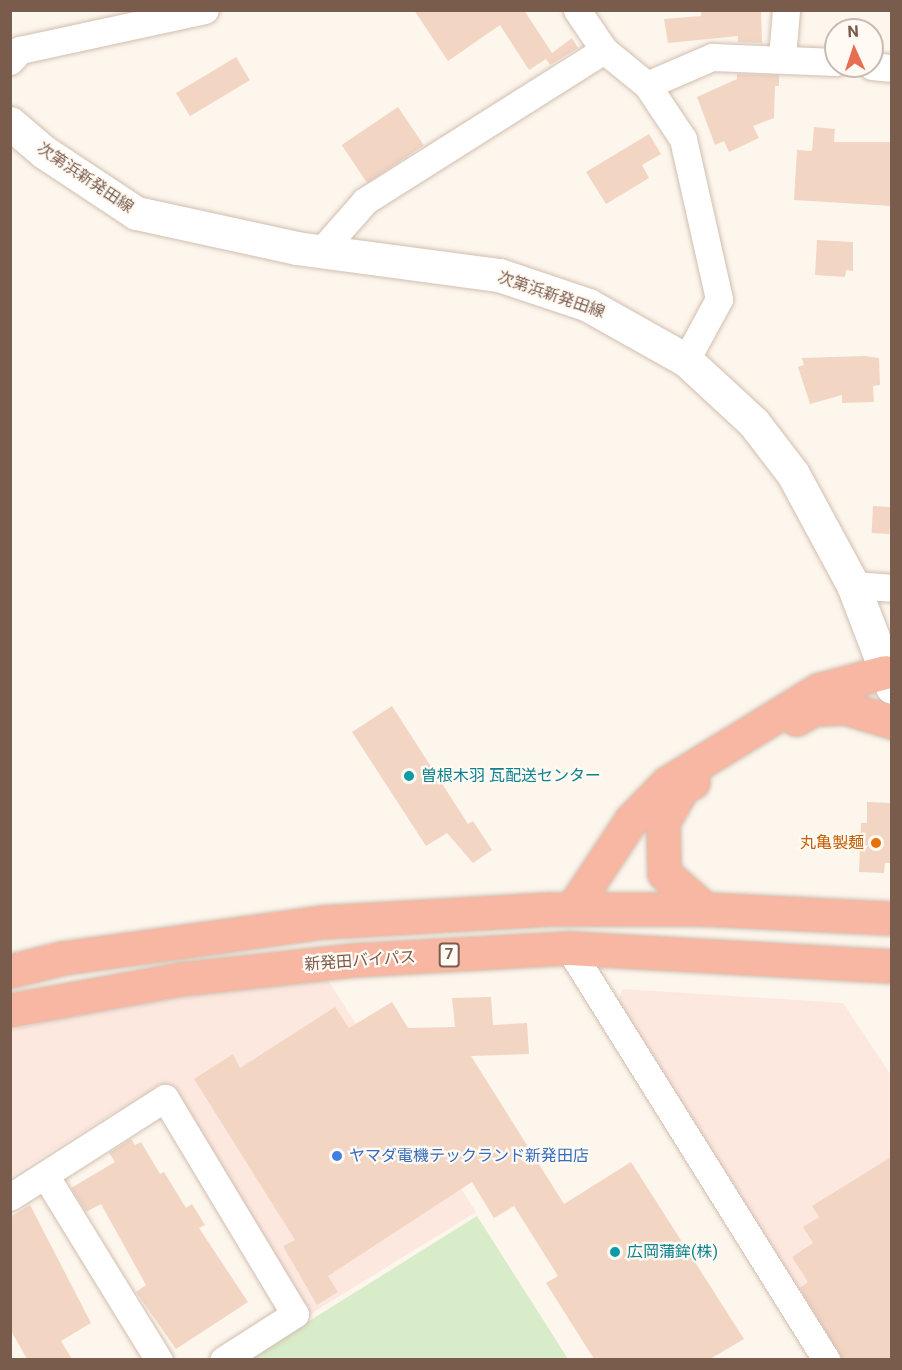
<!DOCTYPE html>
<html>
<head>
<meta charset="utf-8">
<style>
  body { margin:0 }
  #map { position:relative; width:902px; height:1370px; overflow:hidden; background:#fdf6ec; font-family:Roboto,"Noto Sans JP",sans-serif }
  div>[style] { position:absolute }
  .commercial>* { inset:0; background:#fde8e0 }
  .green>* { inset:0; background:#d8ecc9 }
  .building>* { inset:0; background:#f3d5c3; transform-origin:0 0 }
  .roads { filter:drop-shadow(0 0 2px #d1beb0) drop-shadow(0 0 2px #d1beb0) }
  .street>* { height:27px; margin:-13.5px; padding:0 13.5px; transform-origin:13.5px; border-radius:13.5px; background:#fff }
  .secondary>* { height:33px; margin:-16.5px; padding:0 16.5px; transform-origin:16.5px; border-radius:16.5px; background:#fff }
  .highway>* { height:33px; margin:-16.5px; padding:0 16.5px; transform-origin:16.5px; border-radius:16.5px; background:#f7b7a3 }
  .dots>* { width:16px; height:16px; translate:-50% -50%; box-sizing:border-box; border:3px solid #fffaf3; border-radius:50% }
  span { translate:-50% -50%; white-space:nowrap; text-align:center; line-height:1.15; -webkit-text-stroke:4.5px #fffaf3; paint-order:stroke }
  .shield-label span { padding:2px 4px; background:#fffaf3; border:2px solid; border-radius:4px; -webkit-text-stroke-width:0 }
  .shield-label { font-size:15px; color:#7a5c4d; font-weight:700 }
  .street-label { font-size:16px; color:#7a5c4d }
  .culture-label { font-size:16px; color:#0d838f }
  .left { translate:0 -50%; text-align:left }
  .food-label { font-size:16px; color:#c56008 }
  .right { translate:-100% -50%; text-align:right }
  .shop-label { font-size:16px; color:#366cbe }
  .frame { position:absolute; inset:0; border:12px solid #7a5c4d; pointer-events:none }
  .north { position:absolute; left:824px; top:18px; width:60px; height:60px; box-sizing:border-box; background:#fffaf3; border:2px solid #cabbb1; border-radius:50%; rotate:357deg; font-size:16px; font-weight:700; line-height:24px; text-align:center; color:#7a5c4d }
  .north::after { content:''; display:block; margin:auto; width:21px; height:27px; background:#e76f51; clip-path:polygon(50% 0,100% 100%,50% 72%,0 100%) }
</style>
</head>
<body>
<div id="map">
  <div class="commercial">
    <i style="clip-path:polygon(326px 977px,476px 1212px,304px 1318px,160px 1084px,11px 1176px,11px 1030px,100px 1009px)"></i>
    <i style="clip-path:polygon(623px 989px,843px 1003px,891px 1075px,891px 1359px,836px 1359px,615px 1008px)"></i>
  </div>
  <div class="green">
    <i style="clip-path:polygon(477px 1216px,568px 1359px,247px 1360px)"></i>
  </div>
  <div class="building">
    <i style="clip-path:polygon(414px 10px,524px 10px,552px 53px,572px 38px,578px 48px,550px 65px,546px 59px,529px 70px,500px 25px,448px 61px)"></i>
    <i style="clip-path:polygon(701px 10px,761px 10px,762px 43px,738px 42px,738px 36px,668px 43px,664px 19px,701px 16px)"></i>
    <i style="left:236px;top:57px;width:27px;height:70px;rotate:59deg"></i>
    <i style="clip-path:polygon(737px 74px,779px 75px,779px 86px,775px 86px,774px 118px,753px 126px,759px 138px,729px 152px,724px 141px,715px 145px,697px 97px,737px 79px)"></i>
    <i style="left:398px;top:107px;width:46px;height:68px;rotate:56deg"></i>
    <i style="clip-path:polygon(814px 127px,835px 129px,834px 142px,891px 142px,891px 206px,794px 200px,797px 150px,812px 151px)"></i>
    <i style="clip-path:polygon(649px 134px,661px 154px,642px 165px,649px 178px,606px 204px,586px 172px)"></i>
    <i style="clip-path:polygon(817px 240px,853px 242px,853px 271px,846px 270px,845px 277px,815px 275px)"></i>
    <i style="clip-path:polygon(865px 356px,879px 358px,880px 385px,873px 386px,874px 402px,842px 403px,842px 395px,810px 404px,798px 367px,804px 365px,802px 358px)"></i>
    <i style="left:873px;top:506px;width:18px;height:27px;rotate:3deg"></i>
    <i style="clip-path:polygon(392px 706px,468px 824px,473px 821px,492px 850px,473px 863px,447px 833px,426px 846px,352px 732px)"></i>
    <i style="clip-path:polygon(867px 802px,891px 803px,891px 863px,885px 863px,884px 873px,859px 872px,861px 823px,867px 823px)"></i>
    <i style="clip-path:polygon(491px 997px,493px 1025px,527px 1023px,529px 1054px,471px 1056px,564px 1204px,631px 1162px,744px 1339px,710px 1359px,594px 1359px,546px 1283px,558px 1276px,514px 1206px,494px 1218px,472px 1182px,328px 1276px,338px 1292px,317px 1305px,283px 1246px,295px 1240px,194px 1079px,233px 1054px,240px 1068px,335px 1007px,349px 1028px,392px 1002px,408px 1028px,455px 1027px,452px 998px)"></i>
    <i style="clip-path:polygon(131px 1139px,135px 1145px,141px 1142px,160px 1174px,164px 1172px,186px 1208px,192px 1204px,205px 1225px,199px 1228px,248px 1302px,176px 1349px,136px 1292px,146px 1285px,101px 1204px,86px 1212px,71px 1188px,115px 1162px,109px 1153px)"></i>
    <i style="clip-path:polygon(891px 1157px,891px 1359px,842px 1359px,800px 1288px,808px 1282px,792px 1257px,813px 1243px,803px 1227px,819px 1217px,812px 1206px)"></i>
    <i style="clip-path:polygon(30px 1205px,91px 1323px,61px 1341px,72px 1359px,27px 1359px,10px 1329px,10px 1217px)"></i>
  </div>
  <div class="roads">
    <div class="street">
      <i style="left:577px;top:10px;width:48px;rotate:56deg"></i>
      <i style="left:604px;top:50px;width:55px;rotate:39.1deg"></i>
      <i style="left:647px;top:85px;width:65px;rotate:56.3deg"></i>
      <i style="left:683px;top:139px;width:164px;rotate:77.3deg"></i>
      <i style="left:719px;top:299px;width:69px;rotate:118.4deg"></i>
      <i style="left:782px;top:57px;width:47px;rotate:-85.1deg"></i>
      <i style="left:10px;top:61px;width:15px;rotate:-48deg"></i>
      <i style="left:20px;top:50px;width:189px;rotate:-12.2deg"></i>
      <i style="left:872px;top:66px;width:20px;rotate:6deg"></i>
      <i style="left:647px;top:85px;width:71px;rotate:-23.3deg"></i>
      <i style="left:712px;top:57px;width:124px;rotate:2.3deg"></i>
      <i style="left:322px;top:250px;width:65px;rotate:-48.7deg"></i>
      <i style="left:365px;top:201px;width:283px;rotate:-32.3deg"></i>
      <i style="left:853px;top:585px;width:39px;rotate:4deg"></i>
      <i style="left:569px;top:948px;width:486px;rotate:58deg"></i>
      <i style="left:45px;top:1175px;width:217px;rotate:58.4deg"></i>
      <i style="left:10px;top:1197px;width:184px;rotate:-32.6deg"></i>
      <i style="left:165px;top:1098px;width:252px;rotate:59deg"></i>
      <i style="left:295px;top:1314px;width:85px;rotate:147.4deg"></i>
    </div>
    <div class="secondary">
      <i style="left:10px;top:123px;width:45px;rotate:40.5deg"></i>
      <i style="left:44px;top:152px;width:110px;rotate:33.5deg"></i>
      <i style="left:136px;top:213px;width:164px;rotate:12.3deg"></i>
      <i style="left:296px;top:248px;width:205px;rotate:7.6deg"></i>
      <i style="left:499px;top:275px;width:94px;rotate:18.6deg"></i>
      <i style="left:588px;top:305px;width:112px;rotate:29.3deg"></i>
      <i style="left:686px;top:360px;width:93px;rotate:42.8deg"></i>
      <i style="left:754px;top:423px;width:64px;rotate:52.6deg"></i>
      <i style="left:793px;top:474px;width:126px;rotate:61.6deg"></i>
      <i style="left:853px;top:585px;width:109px;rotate:69.1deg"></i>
    </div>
    <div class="highway">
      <i style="left:796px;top:719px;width:21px;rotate:-29deg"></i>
      <i style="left:814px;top:709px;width:32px;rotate:-2deg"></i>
      <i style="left:846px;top:708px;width:48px;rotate:16.9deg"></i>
      <i style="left:693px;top:782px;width:11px;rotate:153deg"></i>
      <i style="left:683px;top:787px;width:40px;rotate:119.7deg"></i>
      <i style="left:663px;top:822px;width:51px;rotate:88.9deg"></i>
      <i style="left:664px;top:873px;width:55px;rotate:41.3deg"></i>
      <i style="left:572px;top:909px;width:107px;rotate:-56.5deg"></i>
      <i style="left:631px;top:820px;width:52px;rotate:-45.8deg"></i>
      <i style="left:667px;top:783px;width:177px;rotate:-31.6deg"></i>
      <i style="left:818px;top:690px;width:69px;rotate:-15deg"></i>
      <i style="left:10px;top:971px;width:55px;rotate:-13.8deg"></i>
      <i style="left:63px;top:958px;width:262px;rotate:-7.9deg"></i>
      <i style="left:323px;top:922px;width:227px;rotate:-3.3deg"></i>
      <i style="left:550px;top:909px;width:155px"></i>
      <i style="left:705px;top:909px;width:187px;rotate:2.8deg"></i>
      <i style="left:10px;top:1010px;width:174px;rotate:-10.3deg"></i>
      <i style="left:181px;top:979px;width:172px;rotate:-6.3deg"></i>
      <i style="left:352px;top:960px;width:217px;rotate:-3.2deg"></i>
      <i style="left:569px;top:948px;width:324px;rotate:3.2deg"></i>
    </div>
  </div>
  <div class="dots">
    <i style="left:409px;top:776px;background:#0f9aa8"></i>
    <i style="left:876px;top:843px;background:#e8710a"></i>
    <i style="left:337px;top:1156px;background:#3f7fe0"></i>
    <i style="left:615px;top:1252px;background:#0f9aa8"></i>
  </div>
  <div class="shield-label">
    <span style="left:449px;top:955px">7</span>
  </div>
  <div class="street-label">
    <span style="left:85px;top:178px;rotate:34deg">次第浜新発田線</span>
    <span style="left:551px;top:295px;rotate:19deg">次第浜新発田線</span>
    <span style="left:360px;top:961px;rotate:-4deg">新発田バイパス</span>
  </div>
  <div class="culture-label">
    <span class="left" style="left:421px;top:776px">曽根木羽 瓦配送センター</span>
    <span class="left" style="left:627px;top:1252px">広岡蒲鉾(株)</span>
  </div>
  <div class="food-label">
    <span class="right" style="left:864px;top:843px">丸亀製麺</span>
  </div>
  <div class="shop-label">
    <span class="left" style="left:349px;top:1156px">ヤマダ電機テックランド新発田店</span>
  </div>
  <div class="frame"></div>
  <div class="north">N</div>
</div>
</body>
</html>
